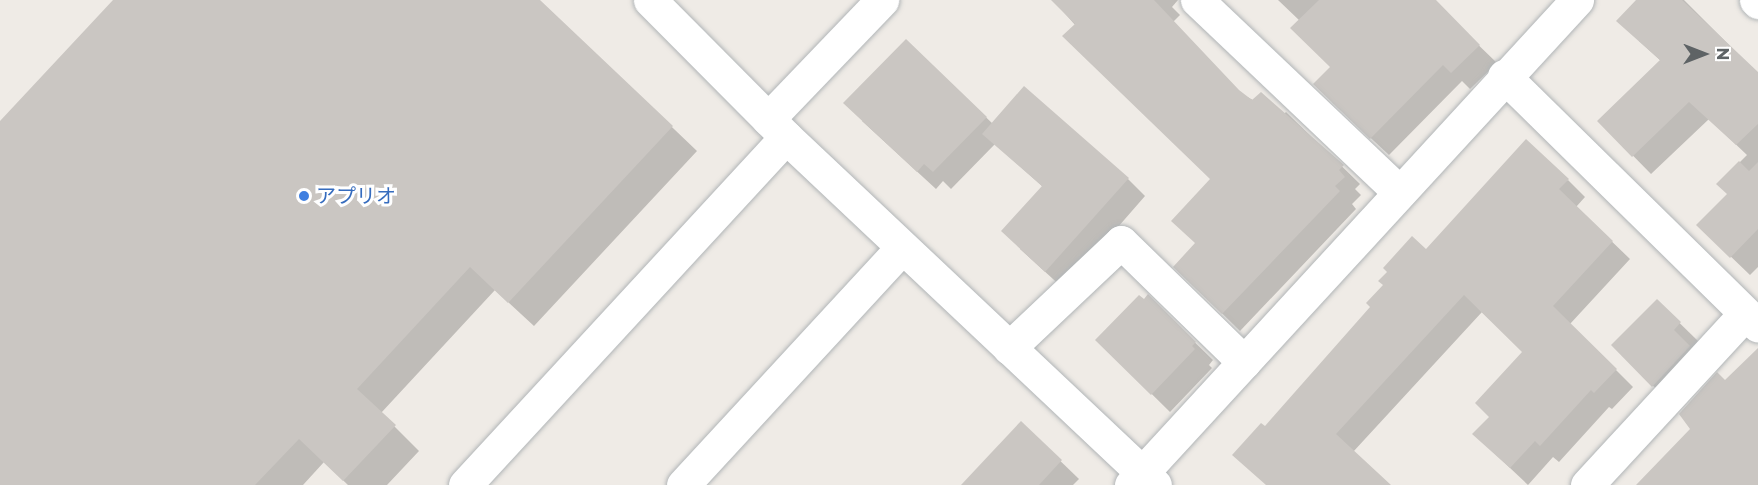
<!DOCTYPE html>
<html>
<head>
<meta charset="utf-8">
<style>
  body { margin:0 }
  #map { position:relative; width:1758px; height:485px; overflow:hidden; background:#efebe6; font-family:Montserrat,"Noto Sans JP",sans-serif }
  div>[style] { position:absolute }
  .shadow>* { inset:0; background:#0003 }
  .building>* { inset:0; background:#cac6c2 }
  .roads { filter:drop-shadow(0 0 2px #b1b5b7) drop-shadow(0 0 2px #b1b5b7) }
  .minor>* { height:33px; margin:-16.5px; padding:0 16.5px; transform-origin:16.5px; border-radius:16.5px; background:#fff }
  .dots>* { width:16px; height:16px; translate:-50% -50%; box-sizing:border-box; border:3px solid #fff; border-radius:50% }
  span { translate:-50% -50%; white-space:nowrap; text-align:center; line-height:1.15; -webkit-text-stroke:6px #fff; paint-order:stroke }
  .shop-label { font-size:20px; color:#366cbe }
  .left { translate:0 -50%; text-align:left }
  .north { position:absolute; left:1674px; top:24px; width:60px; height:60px; -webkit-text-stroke:4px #fff; paint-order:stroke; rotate:90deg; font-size:16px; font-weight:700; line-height:24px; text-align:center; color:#5e6365 }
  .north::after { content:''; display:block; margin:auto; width:21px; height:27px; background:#5e6365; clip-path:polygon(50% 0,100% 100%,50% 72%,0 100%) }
</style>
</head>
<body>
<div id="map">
  <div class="shadow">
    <i style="clip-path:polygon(115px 0,539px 0,697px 151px,534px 326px,495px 290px,381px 413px,419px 451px,387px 485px,348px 485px,324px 462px,303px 485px,0 485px,0 123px)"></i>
    <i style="clip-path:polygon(1053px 0,1178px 0,1172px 7px,1180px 15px,1172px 23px,1240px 93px,1282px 116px,1286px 112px,1360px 184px,1355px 189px,1361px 195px,1352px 204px,1356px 209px,1240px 331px,1175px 267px,1197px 244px,1212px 180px)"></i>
    <i style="clip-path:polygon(1278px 0,1432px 0,1497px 63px,1470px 89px,1462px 81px,1389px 155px,1332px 102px,1332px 67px,1300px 21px)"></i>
    <i style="clip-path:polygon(1642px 0,1684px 0,1758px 74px,1758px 267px,1750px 275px,1698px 225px,1728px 194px,1718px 184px,1747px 155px,1709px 119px,1651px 174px,1599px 121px,1661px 61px,1639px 41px)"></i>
    <i style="clip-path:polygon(906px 41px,993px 124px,1128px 179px,1145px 196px,1064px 289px,1020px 249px,1043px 187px,995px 144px,951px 189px,943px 181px,936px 189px,862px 121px)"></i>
    <i style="clip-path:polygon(1568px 180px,1585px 197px,1576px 207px,1630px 259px,1570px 324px,1633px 387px,1612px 409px,1609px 407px,1559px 462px,1553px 457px,1528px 485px,1492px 451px,1490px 417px,1524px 352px,1482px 312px,1353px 452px,1390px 485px,1266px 485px,1265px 428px,1426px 251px)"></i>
    <i style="clip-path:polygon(1148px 297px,1213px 360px,1209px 365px,1212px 368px,1170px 412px,1097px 340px)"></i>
    <i style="clip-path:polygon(1657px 301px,1698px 341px,1671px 404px,1613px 345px)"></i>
    <i style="clip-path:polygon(1021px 423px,1079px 479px,1073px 485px,963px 485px)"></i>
  </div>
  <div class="building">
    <i style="clip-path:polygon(113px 0,540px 0,673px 126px,508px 303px,470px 267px,357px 389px,396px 425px,343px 481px,299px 439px,255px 485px,0 485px,0 121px)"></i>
    <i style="clip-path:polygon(1051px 0,1154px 0,1239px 90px,1252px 100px,1261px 92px,1344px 165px,1339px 170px,1345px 177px,1335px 186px,1340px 191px,1222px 314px,1173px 267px,1195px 243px,1171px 221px,1210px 179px,1062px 36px,1075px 24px)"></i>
    <i style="clip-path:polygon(1319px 0,1436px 0,1480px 45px,1451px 73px,1443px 65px,1370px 139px,1313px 84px,1330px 67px,1290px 28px)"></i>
    <i style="clip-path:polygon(1636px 0,1682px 0,1758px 72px,1758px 124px,1736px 145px,1689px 102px,1632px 157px,1597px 121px,1660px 60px,1616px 21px)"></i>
    <i style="clip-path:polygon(906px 39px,987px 117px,933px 172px,924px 164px,917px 172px,843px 103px)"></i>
    <i style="clip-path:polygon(1024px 86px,1129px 178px,1045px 272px,1001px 231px,1042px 186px,982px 134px)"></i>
    <i style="clip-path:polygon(1526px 139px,1569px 179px,1559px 189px,1613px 241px,1553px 306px,1617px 369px,1594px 393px,1591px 390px,1540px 446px,1535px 441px,1510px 468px,1472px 434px,1489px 417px,1475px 403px,1522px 352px,1464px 295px,1336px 434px,1391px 485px,1266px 485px,1232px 455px,1261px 423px,1265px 426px,1370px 307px,1366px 303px,1383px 285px,1378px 281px,1387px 272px,1383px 268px,1412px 236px,1426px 249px)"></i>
    <i style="clip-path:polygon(1739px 161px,1749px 171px,1758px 162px,1758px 229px,1730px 258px,1696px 225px,1727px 194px,1716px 184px)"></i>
    <i style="clip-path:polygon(1148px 294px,1196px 342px,1192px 346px,1195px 349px,1151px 395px,1095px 340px,1139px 295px,1144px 299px)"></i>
    <i style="clip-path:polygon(1657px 299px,1681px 322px,1674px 330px,1690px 346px,1652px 387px,1611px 345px)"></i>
    <i style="clip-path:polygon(1758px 348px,1758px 485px,1636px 485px,1690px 429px,1679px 414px,1717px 372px,1725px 380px)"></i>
    <i style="clip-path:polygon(1021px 421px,1062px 460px,1039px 485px,961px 485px)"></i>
  </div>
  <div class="roads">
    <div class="minor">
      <i style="left:650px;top:0;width:193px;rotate:45.2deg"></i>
      <i style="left:786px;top:137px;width:507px;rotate:43.32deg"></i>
      <i style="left:1197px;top:0;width:279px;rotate:43.5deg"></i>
      <i style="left:1756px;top:0;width:3px;rotate:45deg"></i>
      <i style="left:1504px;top:76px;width:356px;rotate:44.5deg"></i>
      <i style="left:768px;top:119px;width:165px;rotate:-46.2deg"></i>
      <i style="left:1009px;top:348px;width:154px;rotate:-43.4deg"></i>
      <i style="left:1121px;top:242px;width:172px;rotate:44.3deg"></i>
      <i style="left:465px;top:485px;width:473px;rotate:-47.3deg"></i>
      <i style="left:683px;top:485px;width:323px;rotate:-47.3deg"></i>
      <i style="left:1131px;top:485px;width:659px;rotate:-47.4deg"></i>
      <i style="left:1587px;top:485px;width:233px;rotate:-47.3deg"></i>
    </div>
  </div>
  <div class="dots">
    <i style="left:304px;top:196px;background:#3f7fe0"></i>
  </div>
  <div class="shop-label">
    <span class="left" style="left:316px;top:196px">アプリオ</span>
  </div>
  <div class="north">N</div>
</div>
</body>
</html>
